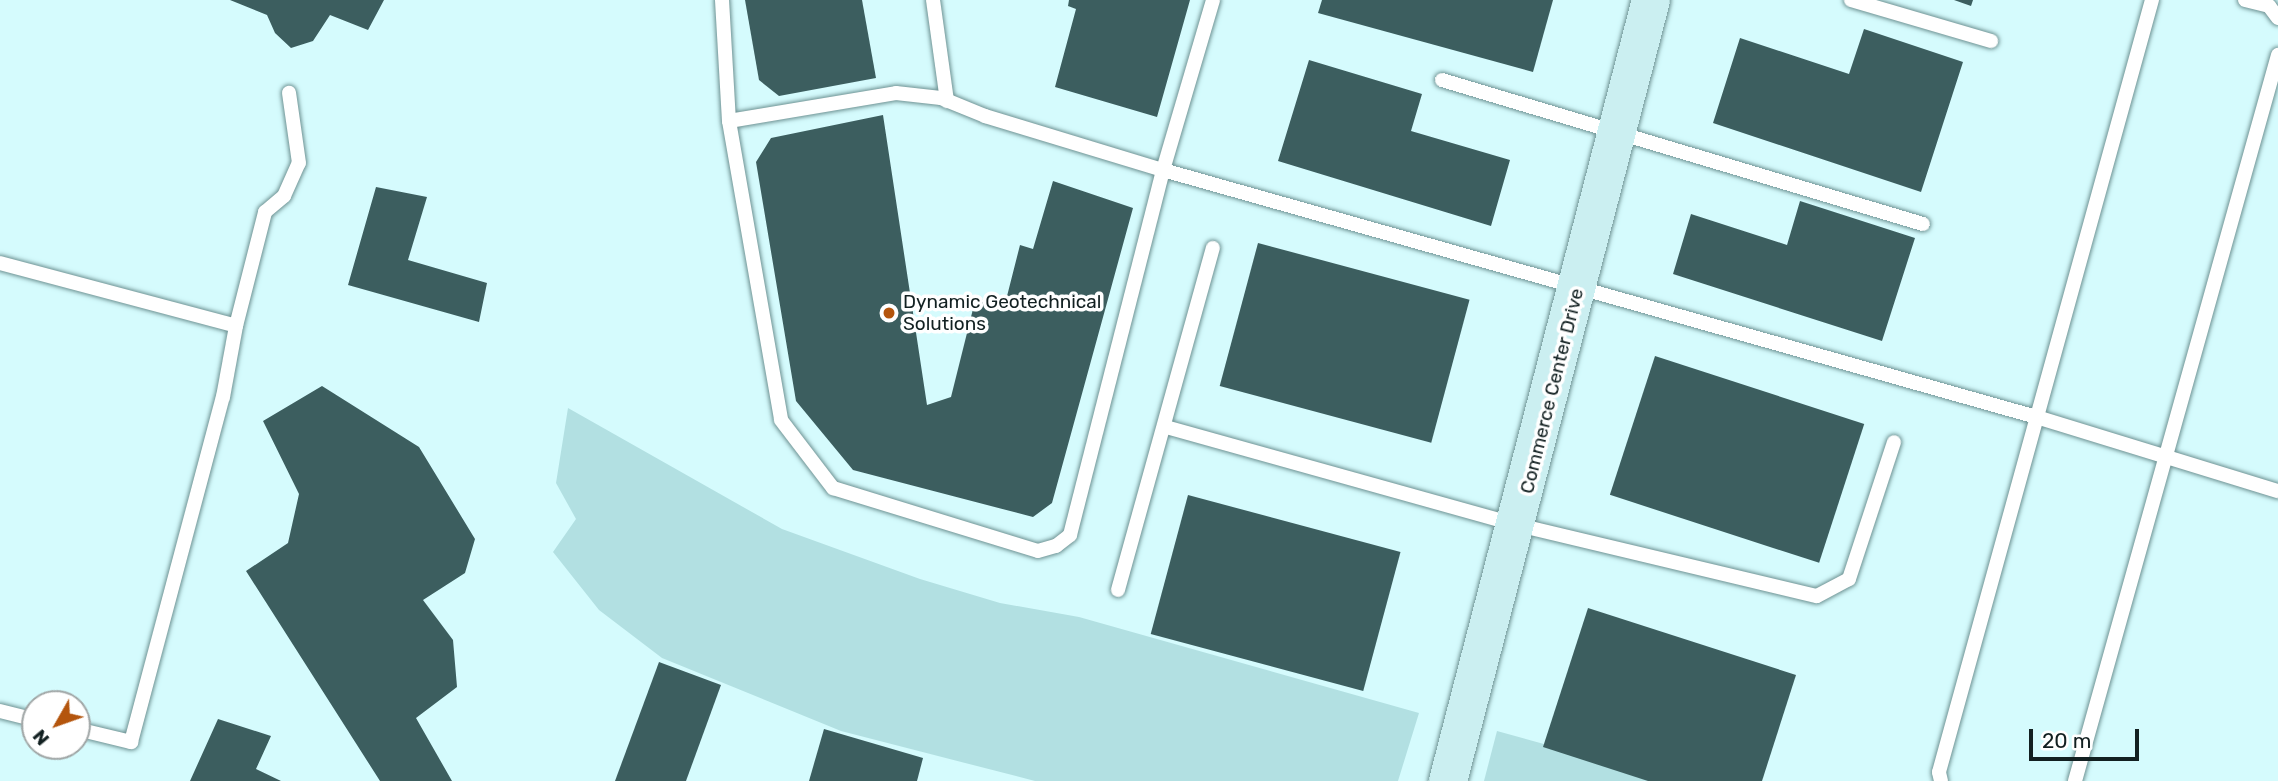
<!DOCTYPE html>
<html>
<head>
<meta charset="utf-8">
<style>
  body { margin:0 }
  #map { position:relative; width:2278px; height:781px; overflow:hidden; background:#d5fbfd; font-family:Rubik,sans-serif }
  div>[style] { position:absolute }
  .green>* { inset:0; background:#b2e0e2 }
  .building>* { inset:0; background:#3c5e5f; transform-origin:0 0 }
  .roads { filter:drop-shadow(0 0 2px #6e9293) drop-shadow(0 0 2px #6e9293) }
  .lane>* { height:14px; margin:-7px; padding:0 7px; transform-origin:7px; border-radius:7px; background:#fff }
  .secondary>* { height:38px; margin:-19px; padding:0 19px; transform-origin:19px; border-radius:19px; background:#cbeff1 }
  .dots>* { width:19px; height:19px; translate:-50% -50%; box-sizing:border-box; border:4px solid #fff; border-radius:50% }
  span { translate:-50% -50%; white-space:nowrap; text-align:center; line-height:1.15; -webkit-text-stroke:7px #fff; paint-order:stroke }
  .poi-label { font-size:19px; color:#122021 }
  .left { translate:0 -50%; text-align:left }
  .street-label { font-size:19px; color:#122021 }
  .north { position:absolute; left:21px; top:690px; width:70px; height:70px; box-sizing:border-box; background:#fff; border:2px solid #a0a6a6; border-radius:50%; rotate:230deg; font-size:19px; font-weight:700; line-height:28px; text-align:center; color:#122021 }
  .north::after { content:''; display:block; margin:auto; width:24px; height:32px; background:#b4550d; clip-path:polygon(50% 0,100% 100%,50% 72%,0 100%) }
  .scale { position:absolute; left:2029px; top:729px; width:110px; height:32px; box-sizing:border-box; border:4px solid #122021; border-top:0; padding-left:9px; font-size:21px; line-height:24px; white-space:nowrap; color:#122021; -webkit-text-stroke:5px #fff; paint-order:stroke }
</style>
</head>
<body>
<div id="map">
  <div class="green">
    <i style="clip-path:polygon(568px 408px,782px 529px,920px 579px,1000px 603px,1079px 617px,1419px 713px,1398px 781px,1035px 781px,841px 731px,662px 658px,599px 610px,553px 552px,576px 519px,556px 483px)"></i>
    <i style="clip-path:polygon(1497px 731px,1677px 781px,1484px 781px)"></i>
  </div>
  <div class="building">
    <i style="clip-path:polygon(230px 0,384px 0,368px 30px,330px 15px,313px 41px,291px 48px,275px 33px,267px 15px)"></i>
    <i style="clip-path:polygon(745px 0,862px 0,876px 78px,779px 96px,759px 80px)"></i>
    <i style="clip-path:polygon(1069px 0,1190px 0,1157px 117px,1055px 87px,1076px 9px,1068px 6px)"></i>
    <i style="clip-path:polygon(1322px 0,1553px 0,1533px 72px,1318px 13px)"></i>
    <i style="clip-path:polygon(1954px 0,1973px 0,1971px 6px)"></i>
    <i style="clip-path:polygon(1864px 29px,1963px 62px,1921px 192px,1713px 123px,1740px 38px,1849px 74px)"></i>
    <i style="clip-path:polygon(1309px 60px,1422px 94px,1411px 131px,1510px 160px,1491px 226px,1278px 161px)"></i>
    <i style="clip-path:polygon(883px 115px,927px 405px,951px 397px,976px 297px,1004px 308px,1020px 245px,1033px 249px,1053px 181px,1133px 208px,1052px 503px,1033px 517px,853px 470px,796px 401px,756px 162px,771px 138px)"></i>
    <i style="clip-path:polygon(376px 187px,427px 197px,408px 260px,487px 283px,479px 322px,348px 285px)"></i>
    <i style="clip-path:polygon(1800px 201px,1915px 238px,1882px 341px,1673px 274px,1691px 214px,1787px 245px)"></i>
    <i style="left:1258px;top:243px;width:219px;height:148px;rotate:15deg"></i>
    <i style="left:1655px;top:356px;width:220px;height:146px;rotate:18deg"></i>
    <i style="clip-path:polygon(322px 386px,419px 447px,475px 539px,465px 573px,423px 600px,453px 640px,457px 687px,416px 718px,452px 781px,380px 781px,246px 571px,288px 543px,299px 494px,263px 421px)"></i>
    <i style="left:1188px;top:495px;width:220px;height:144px;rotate:15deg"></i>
    <i style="clip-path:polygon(1588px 608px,1796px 675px,1762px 781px,1648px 781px,1543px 747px)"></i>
    <i style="clip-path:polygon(659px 662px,721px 685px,686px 781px,615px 781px)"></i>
    <i style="clip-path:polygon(218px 719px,271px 736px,256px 769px,281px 781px,190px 781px)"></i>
    <i style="clip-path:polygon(824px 729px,923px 758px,917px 781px,809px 781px)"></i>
  </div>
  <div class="roads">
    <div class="lane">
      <i style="left:722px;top:0;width:121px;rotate:86.7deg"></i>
      <i style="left:729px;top:121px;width:303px;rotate:80.1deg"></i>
      <i style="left:781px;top:420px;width:86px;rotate:52.6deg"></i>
      <i style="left:833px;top:488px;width:214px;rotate:17.1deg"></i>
      <i style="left:1038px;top:551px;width:19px;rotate:-16deg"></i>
      <i style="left:1056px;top:546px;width:18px;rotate:-38deg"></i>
      <i style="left:1070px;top:535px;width:377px;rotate:-75.7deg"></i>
      <i style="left:1163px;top:170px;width:177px;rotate:-73.6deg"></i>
      <i style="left:933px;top:0;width:102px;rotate:82.1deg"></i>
      <i style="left:1851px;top:0;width:146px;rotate:16.3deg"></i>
      <i style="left:2245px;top:0;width:25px;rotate:14deg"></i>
      <i style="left:2269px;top:6px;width:15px;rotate:53deg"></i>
      <i style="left:1442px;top:80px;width:502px;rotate:16.67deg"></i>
      <i style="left:729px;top:121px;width:169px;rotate:-9.5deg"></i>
      <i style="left:896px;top:93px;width:45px;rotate:6.3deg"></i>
      <i style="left:941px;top:98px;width:48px;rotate:22.2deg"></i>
      <i style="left:985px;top:116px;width:186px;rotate:16.9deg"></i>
      <i style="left:1163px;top:170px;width:911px;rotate:15.79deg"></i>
      <i style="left:2040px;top:418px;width:249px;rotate:17.1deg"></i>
      <i style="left:0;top:263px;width:244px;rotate:14.9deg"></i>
      <i style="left:236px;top:326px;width:118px;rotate:-75.7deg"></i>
      <i style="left:265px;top:212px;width:25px;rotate:-40deg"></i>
      <i style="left:284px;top:196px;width:36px;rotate:-66deg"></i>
      <i style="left:299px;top:163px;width:71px;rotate:-98.1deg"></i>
      <i style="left:1166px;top:427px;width:365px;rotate:15.6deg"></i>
      <i style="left:1518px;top:525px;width:307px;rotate:13.4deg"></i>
      <i style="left:1817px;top:596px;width:36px;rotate:-28deg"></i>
      <i style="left:1849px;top:579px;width:144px;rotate:-71.8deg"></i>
      <i style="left:1118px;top:590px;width:355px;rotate:-74.5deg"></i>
      <i style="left:0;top:711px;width:36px;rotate:14deg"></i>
      <i style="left:77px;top:729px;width:56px;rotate:13.5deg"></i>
      <i style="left:131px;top:742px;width:357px;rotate:-75.1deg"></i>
      <i style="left:223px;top:397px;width:72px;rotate:-79.6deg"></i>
      <i style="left:1941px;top:781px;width:9px;rotate:-103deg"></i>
      <i style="left:1939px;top:772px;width:801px;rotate:-74.58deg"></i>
      <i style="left:2075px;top:781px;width:754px;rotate:-74.38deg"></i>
    </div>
    <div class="secondary">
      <i style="left:1448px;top:781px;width:807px;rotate:-75.43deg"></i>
    </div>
  </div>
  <div class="dots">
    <i style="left:889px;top:313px;background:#b4550d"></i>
  </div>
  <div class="poi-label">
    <span class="left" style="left:903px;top:313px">Dynamic Geotechnical<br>Solutions</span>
  </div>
  <div class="street-label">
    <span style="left:1552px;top:391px;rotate:-76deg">Commerce Center Drive</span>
  </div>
  <div class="north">N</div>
  <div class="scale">20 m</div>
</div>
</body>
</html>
